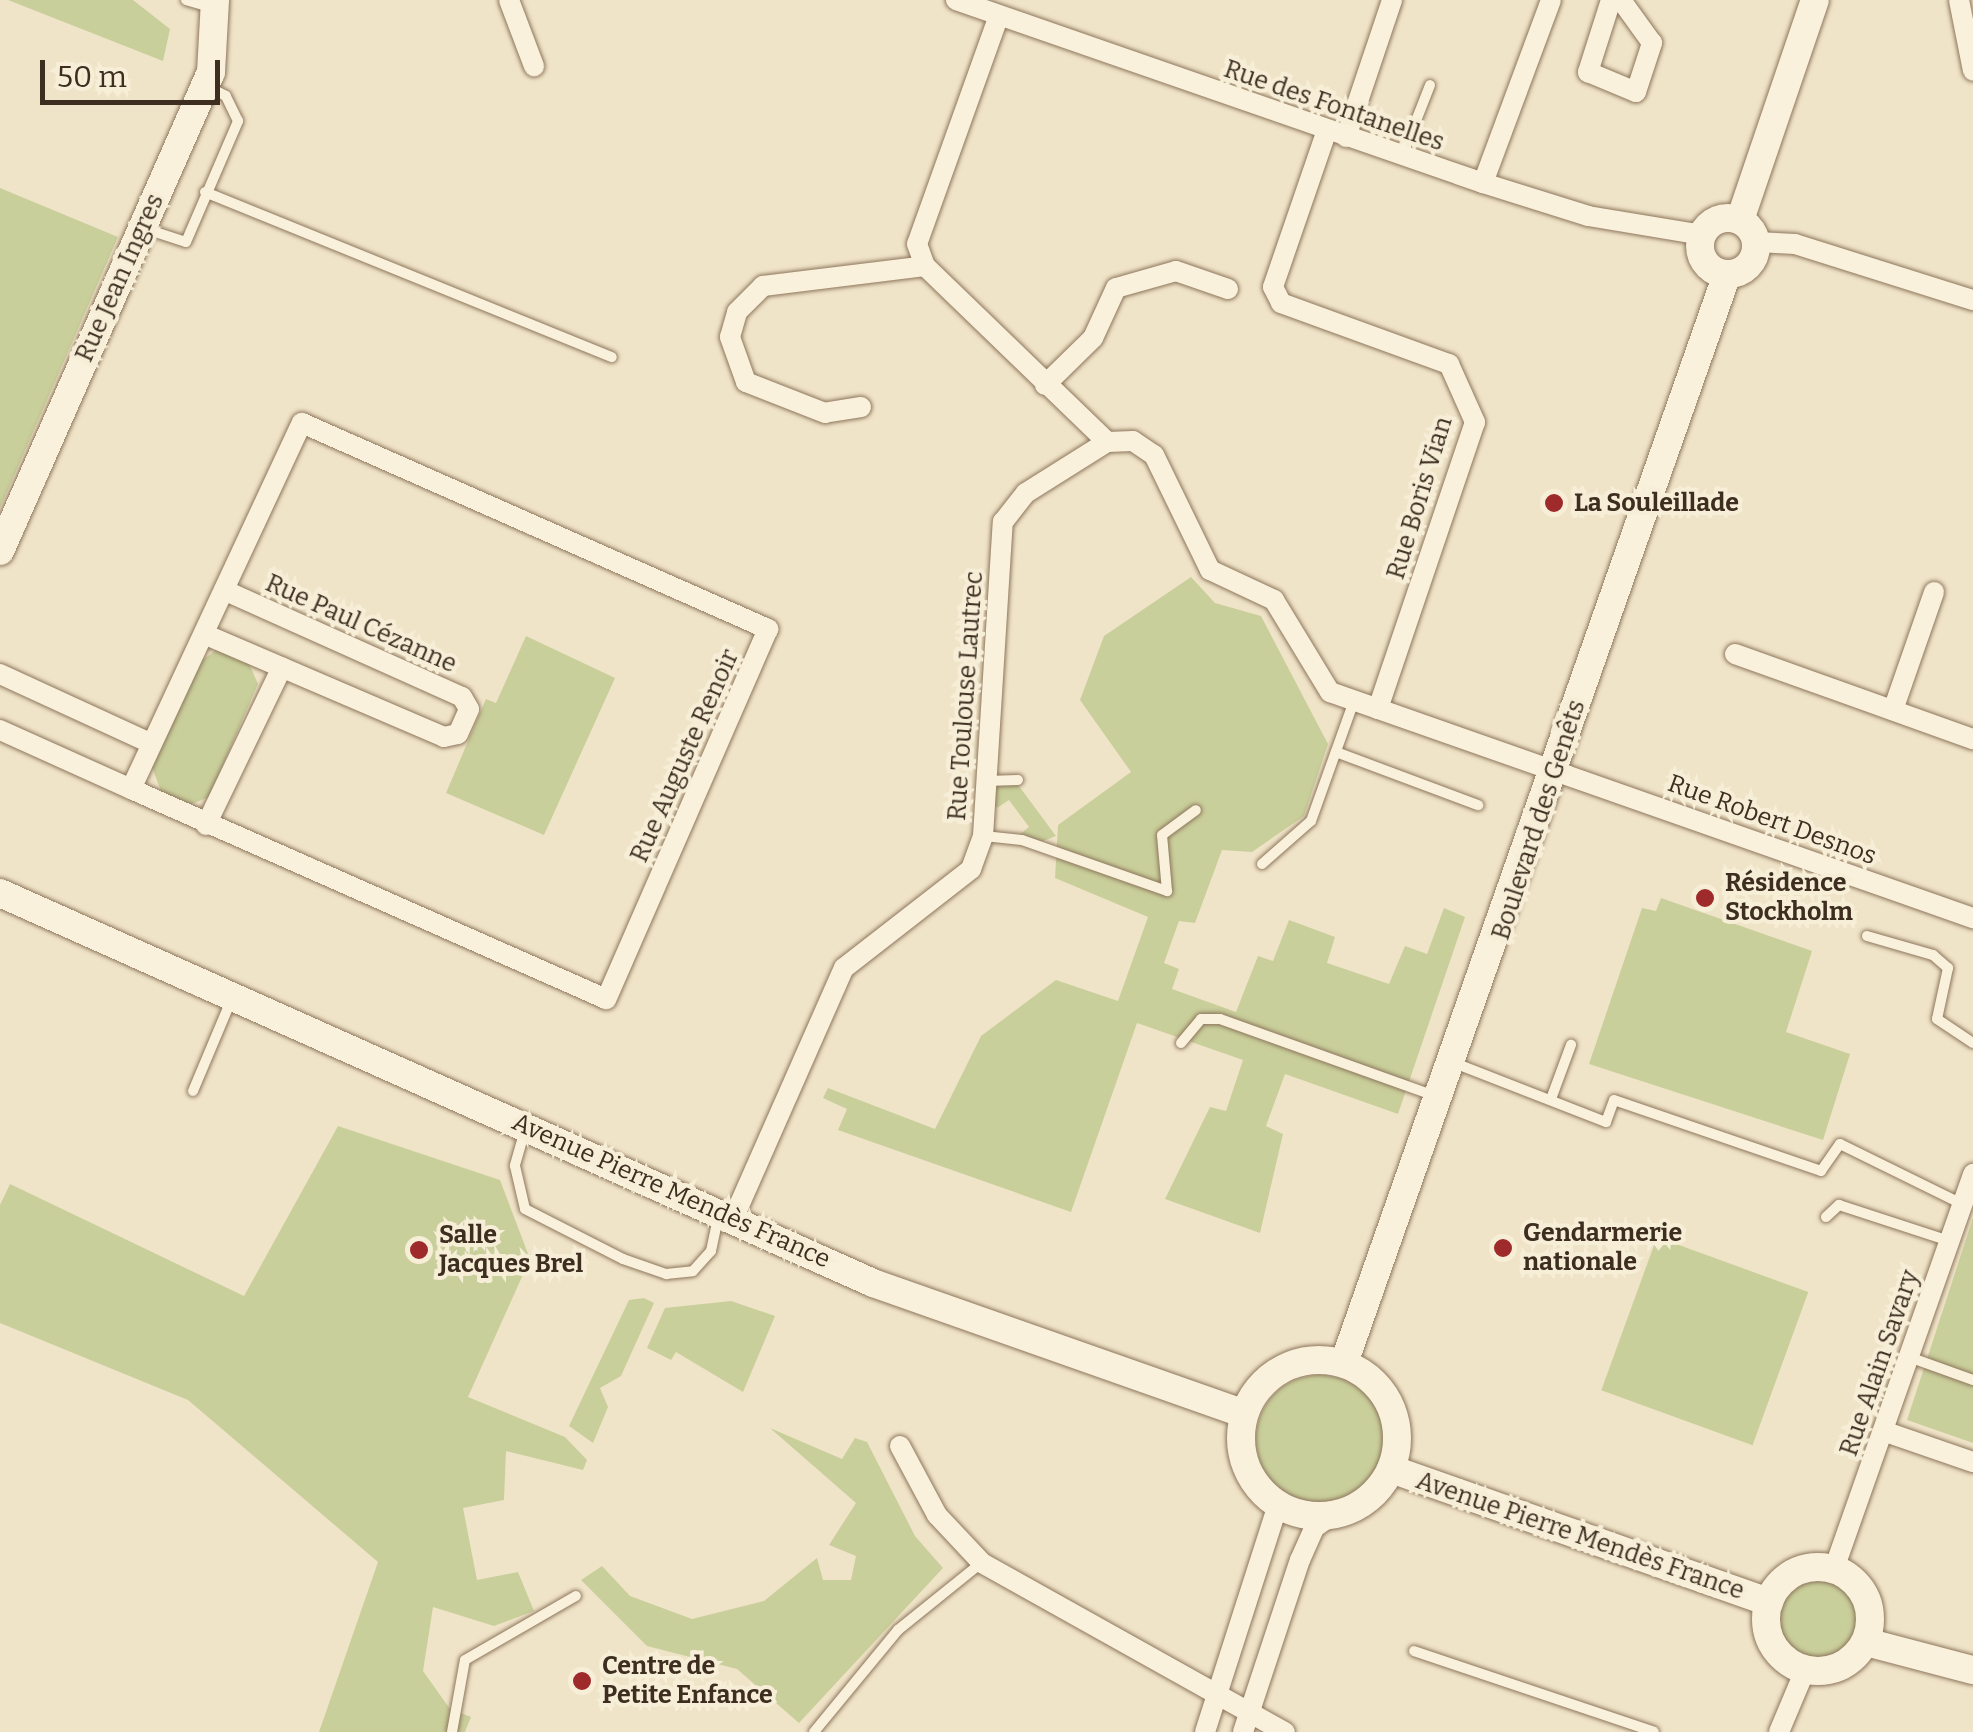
<!DOCTYPE html>
<html>
<head>
<meta charset="utf-8">
<style>
  body { margin:0 }
  #map { position:relative; width:1973px; height:1732px; overflow:hidden; background:#f0e4c8; font-family:Bitter,serif }
  div>[style] { position:absolute }
  .green>* { inset:0; background:#c9cf9b; transform-origin:0 0 }
  .round { border-radius:50% }
  .roads { filter:drop-shadow(0 0 2px #8d765c) drop-shadow(0 0 2px #8d765c) }
  .lane>* { height:10px; margin:-5px; padding:0 5px; transform-origin:5px; border-radius:5px; background:#faf1dc }
  .street>* { height:20px; margin:-10px; padding:0 10px; transform-origin:10px; border-radius:10px; background:#faf1dc }
  .secondary>* { height:28px; margin:-14px; padding:0 14px; transform-origin:14px; border-radius:14px; background:#faf1dc }
  .secondary>.ring { margin:-14px; padding:0; box-sizing:content-box; background:none; border:28px solid #faf1dc; border-radius:50% }
  .dots>* { width:28px; height:28px; translate:-50% -50%; box-sizing:border-box; border:5px solid #f7eed8; border-radius:50% }
  span { translate:-50% -50%; white-space:nowrap; text-align:center; line-height:1.15; -webkit-text-stroke:8px #f7eed8; paint-order:stroke }
  .street-label { font-size:25px; color:#3d2e20 }
  .poi-label { font-size:25px; color:#3d2e20; font-weight:700 }
  .left { translate:0 -50%; text-align:left }
  .scale { position:absolute; left:40px; top:60px; width:180px; height:45px; box-sizing:border-box; border:5px solid #3d2e20; border-top:0; padding-left:12px; font-size:30px; line-height:35px; white-space:nowrap; color:#3d2e20; -webkit-text-stroke:8px #f7eed8; paint-order:stroke }
</style>
</head>
<body>
<div id="map">
  <div class="green">
    <i style="clip-path:polygon(8px 0,133px 0,170px 29px,163px 61px)"></i>
    <i style="clip-path:polygon(0 188px,118px 237px,0 508px)"></i>
    <i style="clip-path:polygon(1191px 577px,1215px 603px,1261px 616px,1328px 744px,1304px 816px,1252px 852px,1222px 850px,1195px 923px,1179px 921px,1164px 963px,1179px 969px,1172px 989px,1236px 1012px,1258px 956px,1273px 961px,1289px 920px,1335px 937px,1327px 963px,1389px 984px,1405px 946px,1427px 954px,1444px 908px,1465px 917px,1398px 1114px,1285px 1074px,1266px 1126px,1283px 1134px,1260px 1233px,1165px 1199px,1210px 1107px,1226px 1111px,1243px 1060px,1137px 1023px,1071px 1212px,838px 1130px,847px 1109px,823px 1098px,828px 1088px,935px 1129px,981px 1036px,1056px 980px,1118px 1001px,1148px 917px,1055px 878px,1058px 825px,1131px 772px,1080px 700px,1104px 636px)"></i>
    <i style="clip-path:polygon(526px 636px,615px 678px,544px 835px,446px 793px,486px 699px,496px 703px)"></i>
    <i style="clip-path:polygon(216px 650px,248px 661px,258px 684px,209px 797px,187px 806px,162px 794px,152px 767px,201px 661px)"></i>
    <i style="clip-path:polygon(1016px 782px,1056px 836px,1038px 843px,1018px 836px,1029px 827px,1009px 800px,997px 808px,987px 796px,987px 784px)"></i>
    <i style="clip-path:polygon(1661px 898px,1812px 951px,1786px 1032px,1850px 1054px,1823px 1140px,1589px 1064px,1642px 908px,1656px 911px)"></i>
    <i style="clip-path:polygon(338px 1126px,500px 1180px,530px 1259px,468px 1397px,565px 1437px,587px 1460px,583px 1470px,506px 1451px,504px 1500px,463px 1508px,477px 1580px,518px 1572px,534px 1611px,494px 1626px,433px 1607px,423px 1671px,450px 1709px,471px 1717px,465px 1732px,319px 1732px,378px 1562px,188px 1400px,0 1323px,0 1205px,10px 1184px,244px 1296px)"></i>
    <i style="clip-path:polygon(1973px 1218px,1973px 1443px,1907px 1420px)"></i>
    <i style="left:1657px;top:1237px;width:161px;height:163px;rotate:20deg"></i>
    <i style="clip-path:polygon(644px 1298px,654px 1303px,621px 1376px,600px 1388px,608px 1407px,593px 1443px,569px 1426px,629px 1300px)"></i>
    <i style="clip-path:polygon(731px 1301px,775px 1316px,743px 1392px,676px 1352px,671px 1360px,647px 1348px,665px 1308px)"></i>
    <i class="round" style="left:1256px;top:1375px;width:128px;height:128px"></i>
    <i style="clip-path:polygon(770px 1428px,842px 1459px,855px 1438px,867px 1442px,915px 1536px,943px 1568px,799px 1723px,737px 1669px,647px 1646px,581px 1580px,602px 1566px,630px 1596px,692px 1619px,764px 1601px,817px 1558px,823px 1580px,851px 1580px,856px 1556px,829px 1545px,856px 1503px)"></i>
    <i class="round" style="left:1778px;top:1580px;width:80px;height:80px"></i>
  </div>
  <div class="roads">
    <div class="lane">
      <i style="left:186px;top:0;width:29px;rotate:16deg"></i>
      <i style="left:1403px;top:154px;width:74px;rotate:-68.6deg"></i>
      <i style="left:205px;top:192px;width:439px;rotate:22.1deg"></i>
      <i style="left:143px;top:228px;width:45px;rotate:18deg"></i>
      <i style="left:186px;top:242px;width:132px;rotate:-66.7deg"></i>
      <i style="left:238px;top:121px;width:28px;rotate:-116deg"></i>
      <i style="left:226px;top:96px;width:22px;rotate:-153deg"></i>
      <i style="left:1336px;top:752px;width:152px;rotate:20.5deg"></i>
      <i style="left:986px;top:781px;width:32px;rotate:-2deg"></i>
      <i style="left:984px;top:836px;width:38px;rotate:6deg"></i>
      <i style="left:1022px;top:840px;width:154px;rotate:19.4deg"></i>
      <i style="left:1167px;top:891px;width:56px;rotate:-95.1deg"></i>
      <i style="left:1162px;top:835px;width:42px;rotate:-36.3deg"></i>
      <i style="left:1262px;top:864px;width:65px;rotate:-41.3deg"></i>
      <i style="left:1311px;top:821px;width:127px;rotate:-70.3deg"></i>
      <i style="left:1867px;top:936px;width:69px;rotate:16.1deg"></i>
      <i style="left:1933px;top:955px;width:20px;rotate:41deg"></i>
      <i style="left:1948px;top:968px;width:52px;rotate:102.2deg"></i>
      <i style="left:1937px;top:1019px;width:43px;rotate:33.7deg"></i>
      <i style="left:1181px;top:1043px;width:31px;rotate:-50deg"></i>
      <i style="left:1201px;top:1019px;width:19px"></i>
      <i style="left:1220px;top:1019px;width:228px;rotate:19.7deg"></i>
      <i style="left:1457px;top:1064px;width:160px;rotate:21.3deg"></i>
      <i style="left:1606px;top:1122px;width:23px;rotate:-70deg"></i>
      <i style="left:1614px;top:1100px;width:219px;rotate:18.9deg"></i>
      <i style="left:1821px;top:1171px;width:33px;rotate:-55deg"></i>
      <i style="left:1840px;top:1144px;width:136px;rotate:26.2deg"></i>
      <i style="left:193px;top:1091px;width:101px;rotate:-67.2deg"></i>
      <i style="left:1551px;top:1099px;width:58px;rotate:-69.7deg"></i>
      <i style="left:525px;top:1130px;width:37px;rotate:106deg"></i>
      <i style="left:515px;top:1166px;width:44px;rotate:76.9deg"></i>
      <i style="left:525px;top:1209px;width:110px;rotate:27deg"></i>
      <i style="left:623px;top:1259px;width:46px;rotate:19.2deg"></i>
      <i style="left:666px;top:1274px;width:27px;rotate:-6deg"></i>
      <i style="left:693px;top:1271px;width:27px;rotate:-48deg"></i>
      <i style="left:711px;top:1251px;width:35px;rotate:-78deg"></i>
      <i style="left:1826px;top:1217px;width:18px;rotate:-43deg"></i>
      <i style="left:1839px;top:1205px;width:116px;rotate:18.1deg"></i>
      <i style="left:1909px;top:1357px;width:68px;rotate:19.8deg"></i>
      <i style="left:1414px;top:1651px;width:253px;rotate:18.6deg"></i>
      <i style="left:452px;top:1732px;width:73px;rotate:-79.8deg"></i>
      <i style="left:465px;top:1660px;width:128px;rotate:-30deg"></i>
      <i style="left:814px;top:1732px;width:132px;rotate:-50.5deg"></i>
      <i style="left:898px;top:1630px;width:107px;rotate:-38.9deg"></i>
    </div>
    <div class="street">
      <i style="left:509px;top:0;width:71px;rotate:69.3deg"></i>
      <i style="left:956px;top:0;width:558px;rotate:19.15deg"></i>
      <i style="left:1483px;top:183px;width:110px;rotate:17.4deg"></i>
      <i style="left:1588px;top:216px;width:117px;rotate:9.4deg"></i>
      <i style="left:1611px;top:0;width:76px;rotate:107.7deg"></i>
      <i style="left:1588px;top:72px;width:52px;rotate:22.6deg"></i>
      <i style="left:1636px;top:92px;width:52px;rotate:-71.9deg"></i>
      <i style="left:1652px;top:43px;width:53px;rotate:-125.8deg"></i>
      <i style="left:1959px;top:0;width:72px;rotate:78.8deg"></i>
      <i style="left:998px;top:18px;width:240px;rotate:109.7deg"></i>
      <i style="left:917px;top:244px;width:23px;rotate:70deg"></i>
      <i style="left:925px;top:266px;width:253px;rotate:44deg"></i>
      <i style="left:1107px;top:442px;width:26px;rotate:-2deg"></i>
      <i style="left:1133px;top:441px;width:25px;rotate:34deg"></i>
      <i style="left:1154px;top:455px;width:128px;rotate:64deg"></i>
      <i style="left:1210px;top:570px;width:71px;rotate:25.1deg"></i>
      <i style="left:1274px;top:600px;width:108px;rotate:58.7deg"></i>
      <i style="left:1330px;top:692px;width:682px;rotate:19.37deg"></i>
      <i style="left:1327px;top:130px;width:166px;rotate:109deg"></i>
      <i style="left:1273px;top:287px;width:18px;rotate:63deg"></i>
      <i style="left:1281px;top:303px;width:179px;rotate:20deg"></i>
      <i style="left:1449px;top:364px;width:64px;rotate:65.9deg"></i>
      <i style="left:1475px;top:422px;width:303px;rotate:108.7deg"></i>
      <i style="left:1346px;top:137px;width:145px;rotate:-71.4deg"></i>
      <i style="left:1483px;top:183px;width:195px;rotate:-69.6deg"></i>
      <i style="left:1757px;top:242px;width:38px;rotate:3deg"></i>
      <i style="left:1795px;top:244px;width:187px;rotate:17.5deg"></i>
      <i style="left:1045px;top:385px;width:67px;rotate:-44.4deg"></i>
      <i style="left:1093px;top:338px;width:55px;rotate:-65.3deg"></i>
      <i style="left:1116px;top:288px;width:62px;rotate:-15.8deg"></i>
      <i style="left:1176px;top:271px;width:55px;rotate:19.1deg"></i>
      <i style="left:861px;top:407px;width:36px;rotate:171deg"></i>
      <i style="left:825px;top:413px;width:85px;rotate:-158.6deg"></i>
      <i style="left:746px;top:382px;width:48px;rotate:-109.6deg"></i>
      <i style="left:730px;top:337px;width:26px;rotate:-74deg"></i>
      <i style="left:737px;top:312px;width:37px;rotate:-45deg"></i>
      <i style="left:763px;top:286px;width:163px;rotate:-7deg"></i>
      <i style="left:204px;top:634px;width:261px;rotate:23.2deg"></i>
      <i style="left:444px;top:737px;width:14px;rotate:-12deg"></i>
      <i style="left:458px;top:734px;width:27px;rotate:-66deg"></i>
      <i style="left:469px;top:709px;width:14px;rotate:-120deg"></i>
      <i style="left:462px;top:697px;width:261px;rotate:-155.8deg"></i>
      <i style="left:1735px;top:654px;width:253px;rotate:19.7deg"></i>
      <i style="left:0;top:674px;width:167px;rotate:24.7deg"></i>
      <i style="left:1893px;top:710px;width:125px;rotate:-70.8deg"></i>
      <i style="left:0;top:730px;width:144px;rotate:24.2deg"></i>
      <i style="left:131px;top:789px;width:404px;rotate:-65deg"></i>
      <i style="left:302px;top:423px;width:510px;rotate:23.85deg"></i>
      <i style="left:768px;top:629px;width:404px;rotate:113.6deg"></i>
      <i style="left:606px;top:999px;width:519px;rotate:-156.15deg"></i>
      <i style="left:206px;top:825px;width:175px;rotate:-64.3deg"></i>
      <i style="left:734px;top:1217px;width:272px;rotate:-66.2deg"></i>
      <i style="left:844px;top:968px;width:161px;rotate:-37.9deg"></i>
      <i style="left:971px;top:869px;width:35px;rotate:-70deg"></i>
      <i style="left:983px;top:836px;width:315px;rotate:-86.4deg"></i>
      <i style="left:1003px;top:522px;width:37px;rotate:-52deg"></i>
      <i style="left:1026px;top:493px;width:96px;rotate:-32.2deg"></i>
      <i style="left:1883px;top:1431px;width:95px;rotate:19deg"></i>
      <i style="left:900px;top:1446px;width:78px;rotate:61.8deg"></i>
      <i style="left:937px;top:1515px;width:66px;rotate:46.8deg"></i>
      <i style="left:982px;top:1563px;width:347px;rotate:29.2deg"></i>
      <i style="left:1834px;top:1569px;width:419px;rotate:-70.6deg"></i>
      <i style="left:1205px;top:1732px;width:238px;rotate:-72.2deg"></i>
      <i style="left:1243px;top:1732px;width:181px;rotate:-71.7deg"></i>
      <i style="left:1300px;top:1560px;width:35px;rotate:-66deg"></i>
      <i style="left:1314px;top:1528px;width:22px;rotate:-36deg"></i>
      <i style="left:1779px;top:1732px;width:67px;rotate:-67.2deg"></i>
    </div>
    <div class="secondary">
      <i class="ring" style="left:1700px;top:218px;width:28px;height:28px"></i>
      <i style="left:1740px;top:220px;width:232px;rotate:-71.2deg"></i>
      <i style="left:0;top:551px;width:523px;rotate:-66.23deg"></i>
      <i style="left:211px;top:72px;width:72px;rotate:-86.8deg"></i>
      <i style="left:0;top:893px;width:956px;rotate:24.07deg"></i>
      <i style="left:873px;top:1283px;width:393px;rotate:19.4deg"></i>
      <i class="ring" style="left:1241px;top:1360px;width:128px;height:128px"></i>
      <i style="left:1344px;top:1363px;width:1154px;rotate:-70.62deg"></i>
      <i style="left:1391px;top:1469px;width:401px;rotate:19.4deg"></i>
      <i class="ring" style="left:1766px;top:1567px;width:76px;height:76px"></i>
      <i style="left:1866px;top:1642px;width:111px;rotate:14.7deg"></i>
    </div>
  </div>
  <div class="dots">
    <i style="left:1554px;top:503px;background:#9e2a2b"></i>
    <i style="left:1705px;top:898px;background:#9e2a2b"></i>
    <i style="left:1503px;top:1248px;background:#9e2a2b"></i>
    <i style="left:419px;top:1250px;background:#9e2a2b"></i>
    <i style="left:582px;top:1681px;background:#9e2a2b"></i>
  </div>
  <div class="street-label">
    <span style="left:1334px;top:106px;rotate:19deg">Rue des Fontanelles</span>
    <span style="left:120px;top:278px;rotate:-66deg">Rue Jean Ingres</span>
    <span style="left:1420px;top:498px;rotate:-73deg">Rue Boris Vian</span>
    <span style="left:361px;top:624px;rotate:24deg">Rue Paul Cézanne</span>
    <span style="left:966px;top:696px;rotate:-86deg">Rue Toulouse Lautrec</span>
    <span style="left:685px;top:756px;rotate:-66deg">Rue Auguste Renoir</span>
    <span style="left:1539px;top:820px;rotate:-72deg">Boulevard des Genêts</span>
    <span style="left:1772px;top:820px;rotate:20deg">Rue Robert Desnos</span>
    <span style="left:671px;top:1191px;rotate:24deg">Avenue Pierre Mendès France</span>
    <span style="left:1880px;top:1363px;rotate:-71deg">Rue Alain Savary</span>
    <span style="left:1580px;top:1536px;rotate:19deg">Avenue Pierre Mendès France</span>
  </div>
  <div class="poi-label">
    <span class="left" style="left:1574px;top:503px">La Souleillade</span>
    <span class="left" style="left:1725px;top:898px">Résidence<br>Stockholm</span>
    <span class="left" style="left:1523px;top:1248px">Gendarmerie<br>nationale</span>
    <span class="left" style="left:439px;top:1250px">Salle<br>Jacques Brel</span>
    <span class="left" style="left:602px;top:1681px">Centre de<br>Petite Enfance</span>
  </div>
  <div class="scale">50 m</div>
</div>
</body>
</html>
